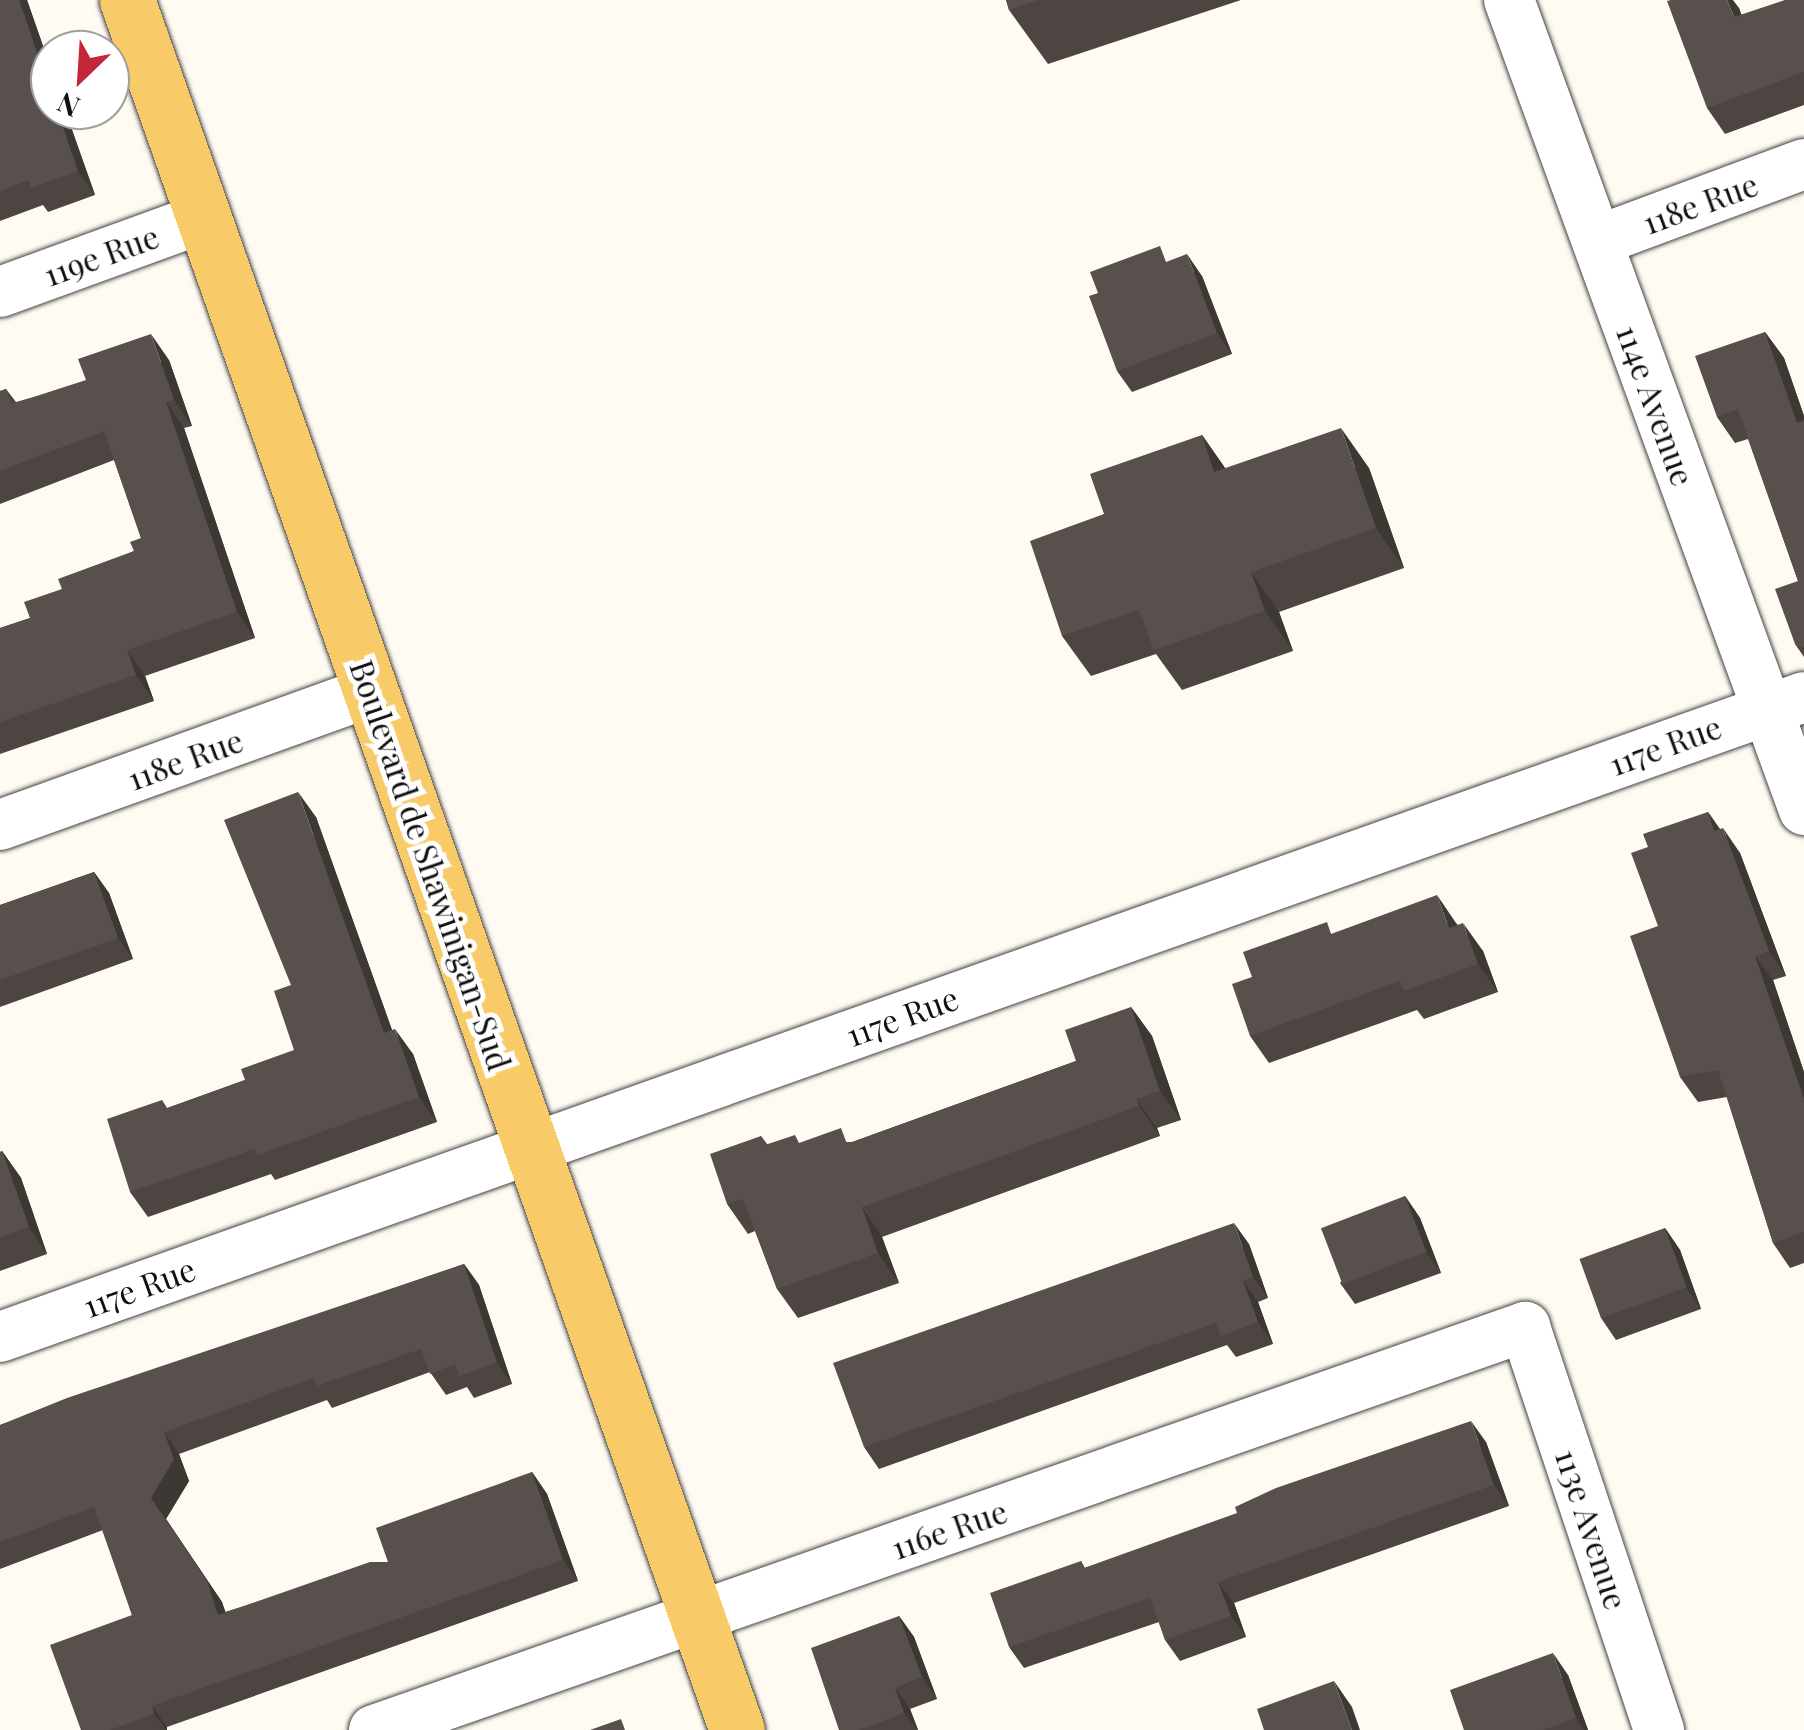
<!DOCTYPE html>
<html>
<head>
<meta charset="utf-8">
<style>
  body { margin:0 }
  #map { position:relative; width:1804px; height:1730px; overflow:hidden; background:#fffbf2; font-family:"Playfair Display",serif }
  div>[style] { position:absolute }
  .roads { filter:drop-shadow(0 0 2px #434343) drop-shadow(0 0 2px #434343) }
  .minor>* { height:50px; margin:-25px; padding:0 25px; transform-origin:25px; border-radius:25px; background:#fff }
  .major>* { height:55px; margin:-27.5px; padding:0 27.5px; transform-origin:27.5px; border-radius:27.5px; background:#f9cb68 }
  .wall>* { inset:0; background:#4c4541 }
  .shaded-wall>* { inset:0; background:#3e3835 }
  .building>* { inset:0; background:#58504c; transform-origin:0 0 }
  span { translate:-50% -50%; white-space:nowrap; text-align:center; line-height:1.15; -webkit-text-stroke:10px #fff; paint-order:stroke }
  .street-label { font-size:32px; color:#101010 }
  .north { position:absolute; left:30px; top:30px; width:100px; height:100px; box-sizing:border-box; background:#fff; border:2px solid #9f9f9f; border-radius:50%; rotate:205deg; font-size:28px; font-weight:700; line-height:40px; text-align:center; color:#101010 }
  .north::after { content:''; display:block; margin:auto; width:35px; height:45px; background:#c22639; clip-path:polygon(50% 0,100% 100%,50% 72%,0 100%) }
</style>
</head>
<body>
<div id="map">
  <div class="roads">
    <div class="minor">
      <i style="left:1509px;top:0;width:862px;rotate:69.99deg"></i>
      <i style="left:1597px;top:241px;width:221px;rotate:-20.4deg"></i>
      <i style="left:0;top:292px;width:216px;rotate:-20deg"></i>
      <i style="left:0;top:825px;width:393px;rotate:-19.8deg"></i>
      <i style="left:0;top:1337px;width:1914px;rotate:-19.53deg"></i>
      <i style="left:374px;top:1730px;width:1220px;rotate:-19.3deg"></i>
      <i style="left:1525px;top:1327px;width:425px;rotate:71.6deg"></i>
    </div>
    <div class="major">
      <i style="left:127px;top:0;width:1834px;rotate:70.58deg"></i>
    </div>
  </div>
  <div class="wall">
    <i style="clip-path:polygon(0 0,27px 0,50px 66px,50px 110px,65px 110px,95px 195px,48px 212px,43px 205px,0 221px)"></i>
    <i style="clip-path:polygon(1006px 0,1241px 0,1048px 64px,1009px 10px)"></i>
    <i style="clip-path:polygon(1804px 0,1804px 105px,1725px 134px,1707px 108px,1739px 8px,1741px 15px)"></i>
    <i style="clip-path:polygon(1170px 261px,1202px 276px,1232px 354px,1132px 392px,1117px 371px)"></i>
    <i style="clip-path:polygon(1765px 332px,1784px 358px,1804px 416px,1804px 657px,1795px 644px,1798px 581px,1748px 439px,1735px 443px,1717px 417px)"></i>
    <i style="clip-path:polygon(169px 360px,192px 426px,184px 428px,255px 638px,145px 676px,154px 701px,0 754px,0 628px,30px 618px,62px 589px,134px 551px,141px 538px,114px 460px,0 504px,0 391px,6px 389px,16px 402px)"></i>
    <i style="clip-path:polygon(1202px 435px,1225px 468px,1369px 468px,1404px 568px,1279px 612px,1293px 651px,1182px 690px,1156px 654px,1091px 676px,1062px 636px,1104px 514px)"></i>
    <i style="clip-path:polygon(1708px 812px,1720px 829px,1740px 853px,1786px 976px,1773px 980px,1804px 1072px,1804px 1263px,1790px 1268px,1773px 1243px,1727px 1097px,1698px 1102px,1680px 1077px,1648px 847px)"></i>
    <i style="clip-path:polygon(316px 817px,392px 1030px,413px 1054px,437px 1122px,275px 1180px,271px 1174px,148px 1217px,130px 1192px,162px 1100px,167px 1108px,245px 1080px,294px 1050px,291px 985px)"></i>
    <i style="clip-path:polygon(94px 872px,109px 893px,133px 959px,0 1007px,0 905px)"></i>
    <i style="clip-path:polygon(1456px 923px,1483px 951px,1498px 992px,1424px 1019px,1417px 1010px,1269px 1063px,1250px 1036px,1334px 933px)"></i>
    <i style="clip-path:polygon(1131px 1007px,1152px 1036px,1181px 1120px,1157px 1128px,1160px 1136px,882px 1237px,899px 1283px,798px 1318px,777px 1289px,755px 1231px,748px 1234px,727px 1204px,761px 1136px,767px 1144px,852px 1142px,1076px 1061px)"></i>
    <i style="clip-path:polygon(2px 1151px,21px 1178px,47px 1254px,0 1271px,0 1152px)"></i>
    <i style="clip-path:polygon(1405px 1196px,1420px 1218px,1441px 1273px,1355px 1304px,1340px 1283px)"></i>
    <i style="clip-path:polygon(1665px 1228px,1680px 1250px,1701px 1309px,1616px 1340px,1601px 1318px)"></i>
    <i style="clip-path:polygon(1249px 1244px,1268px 1298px,1258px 1302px,1273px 1344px,1236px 1357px,1227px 1345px,879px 1469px,864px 1447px)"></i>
    <i style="clip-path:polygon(464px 1264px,479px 1285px,512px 1384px,474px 1398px,467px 1387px,446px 1395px,430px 1372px,332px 1408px,327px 1400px,179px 1454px,189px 1481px,166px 1519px,222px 1602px,225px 1612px,388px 1562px,532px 1472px,547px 1494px,578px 1581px,167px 1727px,167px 1730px,81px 1730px,132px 1615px,103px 1530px,0 1569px,0 1425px)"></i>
    <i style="clip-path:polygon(1486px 1442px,1509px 1506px,1234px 1603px,1246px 1637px,1180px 1661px,1165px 1640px,1159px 1622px,1024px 1668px,1009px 1647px,1081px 1561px,1085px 1568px)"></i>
    <i style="clip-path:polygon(899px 1616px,914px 1637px,937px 1699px,910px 1709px,918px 1730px,839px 1730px)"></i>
    <i style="clip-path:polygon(1568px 1675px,1588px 1730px,1464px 1730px)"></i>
  </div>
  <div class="shaded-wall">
    <i style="clip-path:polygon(19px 0,27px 0,50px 66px,50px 90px)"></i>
    <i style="clip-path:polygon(1727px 0,1733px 0,1739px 8px,1752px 43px,1734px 17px)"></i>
    <i style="clip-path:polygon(57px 110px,65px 110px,95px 195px,78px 171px)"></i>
    <i style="clip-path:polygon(1187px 254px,1202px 276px,1232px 354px,1217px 333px)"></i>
    <i style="clip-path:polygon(1765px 332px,1784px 358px,1804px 416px,1804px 432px,1797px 423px)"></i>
    <i style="clip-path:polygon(151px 334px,169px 360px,192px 426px,174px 400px)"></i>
    <i style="clip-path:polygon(166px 402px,184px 428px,255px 638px,237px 612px)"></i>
    <i style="clip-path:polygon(1341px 428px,1369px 468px,1404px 568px,1376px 528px)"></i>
    <i style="clip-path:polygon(1202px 435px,1230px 475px,1214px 472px)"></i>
    <i style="clip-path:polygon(1251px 572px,1279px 612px,1293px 651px,1265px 611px)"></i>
    <i style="clip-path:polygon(127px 650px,145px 676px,154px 701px,136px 675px)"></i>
    <i style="clip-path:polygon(298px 792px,316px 817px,402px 1058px,384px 1033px)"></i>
    <i style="clip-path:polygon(1708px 812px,1725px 837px,1714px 831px)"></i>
    <i style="clip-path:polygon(1723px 828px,1740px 853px,1786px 976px,1769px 951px)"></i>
    <i style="clip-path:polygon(94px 872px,109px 893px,133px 959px,118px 938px)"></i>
    <i style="clip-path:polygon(1437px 895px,1456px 923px,1468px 956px,1449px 928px)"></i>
    <i style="clip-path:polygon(1463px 923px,1483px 951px,1498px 992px,1478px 964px)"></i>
    <i style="clip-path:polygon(1755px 956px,1773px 980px,1804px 1072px,1804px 1099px)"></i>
    <i style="clip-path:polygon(1131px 1007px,1152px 1036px,1181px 1120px,1160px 1091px)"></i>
    <i style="clip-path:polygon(395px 1029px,413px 1054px,437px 1122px,419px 1097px)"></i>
    <i style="clip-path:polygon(1136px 1099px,1157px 1128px,1160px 1136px,1139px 1106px)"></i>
    <i style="clip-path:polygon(2px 1151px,21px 1178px,47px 1254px,29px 1227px)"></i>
    <i style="clip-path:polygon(1405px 1196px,1420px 1218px,1441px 1273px,1426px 1252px)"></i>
    <i style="clip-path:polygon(862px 1207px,882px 1237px,899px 1283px,878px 1253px)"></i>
    <i style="clip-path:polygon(1234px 1223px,1249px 1244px,1268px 1298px,1253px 1277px)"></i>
    <i style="clip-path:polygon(1665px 1228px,1680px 1250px,1701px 1309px,1686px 1287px)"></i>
    <i style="clip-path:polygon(464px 1264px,479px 1285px,512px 1384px,497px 1363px)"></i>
    <i style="clip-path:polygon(1243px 1281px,1258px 1302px,1273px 1344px,1258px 1322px)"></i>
    <i style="clip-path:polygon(1471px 1421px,1486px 1442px,1509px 1506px,1494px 1485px)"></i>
    <i style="clip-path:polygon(164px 1432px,179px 1454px,189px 1481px,166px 1519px,222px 1602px,234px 1636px,218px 1615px,151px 1498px)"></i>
    <i style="clip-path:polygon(532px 1472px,547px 1494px,578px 1581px,563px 1560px)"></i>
    <i style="clip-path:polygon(1218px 1582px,1234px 1603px,1246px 1637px,1231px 1616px)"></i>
    <i style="clip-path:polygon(899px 1616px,914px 1637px,937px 1699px,922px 1677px)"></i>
    <i style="clip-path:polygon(1553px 1653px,1568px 1675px,1588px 1730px,1584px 1730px,1576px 1718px)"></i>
    <i style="clip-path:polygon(1334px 1681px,1352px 1707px,1360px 1730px,1352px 1730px)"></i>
    <i style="clip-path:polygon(895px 1688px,910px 1709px,918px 1730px,904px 1713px)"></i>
    <i style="clip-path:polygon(152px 1706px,167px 1727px,167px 1730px,166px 1730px,154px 1714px)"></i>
  </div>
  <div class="building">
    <i style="clip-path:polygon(0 0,19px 0,50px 90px,50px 110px,57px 110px,78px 171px,31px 188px,29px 180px,0 191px)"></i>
    <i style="clip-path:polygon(1006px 0,1038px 0,1009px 10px)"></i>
    <i style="clip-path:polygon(1671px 0,1727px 0,1734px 17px,1785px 0,1804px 0,1804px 72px,1707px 108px,1667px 1px)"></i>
    <i style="clip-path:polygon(1160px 246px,1166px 262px,1187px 254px,1217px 333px,1117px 371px,1089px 296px,1098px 293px,1090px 272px)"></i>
    <i style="clip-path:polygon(1765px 332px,1797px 423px,1804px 420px,1804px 647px,1802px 648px,1795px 644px,1775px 589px,1798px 581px,1738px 409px,1717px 417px,1695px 356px)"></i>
    <i style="clip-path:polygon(151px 334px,174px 400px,166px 402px,237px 612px,127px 650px,136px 675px,0 722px,0 628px,30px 618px,24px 602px,62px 589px,58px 579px,134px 551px,130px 542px,141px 538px,104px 431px,0 471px,0 391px,6px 389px,12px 404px,86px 380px,78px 359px)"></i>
    <i style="clip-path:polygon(1341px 428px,1376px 528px,1251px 572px,1265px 611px,1154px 650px,1139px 610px,1062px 636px,1030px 541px,1104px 514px,1090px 474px,1202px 435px,1214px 472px)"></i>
    <i style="clip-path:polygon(298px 792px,384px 1033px,395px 1029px,419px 1097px,257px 1155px,255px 1149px,130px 1192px,107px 1119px,162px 1100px,165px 1109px,245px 1080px,241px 1069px,294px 1050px,274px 991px,291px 985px,224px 820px)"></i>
    <i style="clip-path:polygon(1708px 812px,1714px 831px,1723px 828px,1769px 951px,1755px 956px,1804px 1099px,1804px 1232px,1773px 1243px,1718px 1070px,1680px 1077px,1630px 936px,1658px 926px,1631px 853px,1648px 847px,1643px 834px)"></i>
    <i style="clip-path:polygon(94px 872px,118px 938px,0 980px,0 905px)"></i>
    <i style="clip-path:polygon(1437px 895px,1449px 928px,1463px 923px,1478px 964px,1404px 991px,1400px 981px,1250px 1036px,1232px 984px,1252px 977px,1243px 952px,1327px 922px,1331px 934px)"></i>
    <i style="clip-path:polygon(1131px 1007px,1160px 1091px,1136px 1099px,1139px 1106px,862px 1207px,878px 1253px,777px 1289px,743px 1199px,727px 1204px,710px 1154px,761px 1136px,765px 1145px,795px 1135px,799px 1143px,841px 1128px,847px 1144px,1076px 1061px,1065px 1030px)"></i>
    <i style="clip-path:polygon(2px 1151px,29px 1227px,0 1238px,0 1152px)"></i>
    <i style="left:1405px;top:1196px;width:60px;height:90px;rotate:69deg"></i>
    <i style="clip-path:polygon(1234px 1223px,1253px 1277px,1243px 1281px,1258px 1322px,1221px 1336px,1216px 1323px,864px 1447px,833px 1363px)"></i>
    <i style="left:1665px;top:1228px;width:63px;height:91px;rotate:70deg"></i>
    <i style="clip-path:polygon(464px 1264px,497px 1363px,459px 1376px,455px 1364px,430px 1374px,421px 1349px,317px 1386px,314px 1378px,164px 1432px,174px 1459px,151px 1498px,207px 1581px,218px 1615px,370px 1562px,388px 1562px,376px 1528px,532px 1472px,563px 1560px,152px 1706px,154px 1714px,110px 1730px,81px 1730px,50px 1645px,132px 1615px,94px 1507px,0 1542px,0 1425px,67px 1398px)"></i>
    <i style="clip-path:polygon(1471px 1421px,1494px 1485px,1218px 1582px,1231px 1616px,1165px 1640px,1150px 1598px,1009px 1647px,990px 1593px,1081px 1561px,1084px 1568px,1237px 1513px,1235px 1507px,1276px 1488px)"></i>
    <i style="clip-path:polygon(899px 1616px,922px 1677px,895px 1688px,904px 1713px,859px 1730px,839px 1730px,811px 1648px)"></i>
    <i style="clip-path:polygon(1553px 1653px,1576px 1718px,1543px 1730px,1464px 1730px,1450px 1690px)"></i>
    <i style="clip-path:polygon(1334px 1681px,1352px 1730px,1264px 1730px,1257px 1709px)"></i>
    <i style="clip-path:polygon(621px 1719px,625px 1730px,590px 1730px)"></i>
  </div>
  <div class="street-label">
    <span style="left:1700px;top:203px;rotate:-20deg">118e Rue</span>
    <span style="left:101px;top:255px;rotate:-20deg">119e Rue</span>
    <span style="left:1656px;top:405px;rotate:70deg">114e Avenue</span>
    <span style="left:1665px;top:745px;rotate:-20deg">117e Rue</span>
    <span style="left:185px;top:759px;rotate:-20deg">118e Rue</span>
    <span style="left:431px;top:865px;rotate:71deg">Boulevard de Shawinigan-Sud</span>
    <span style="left:902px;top:1016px;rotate:-20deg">117e Rue</span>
    <span style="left:139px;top:1287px;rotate:-20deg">117e Rue</span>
    <span style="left:949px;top:1529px;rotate:-19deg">116e Rue</span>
    <span style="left:1592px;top:1529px;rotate:72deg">113e Avenue</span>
  </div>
  <div class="north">N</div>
</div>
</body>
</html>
